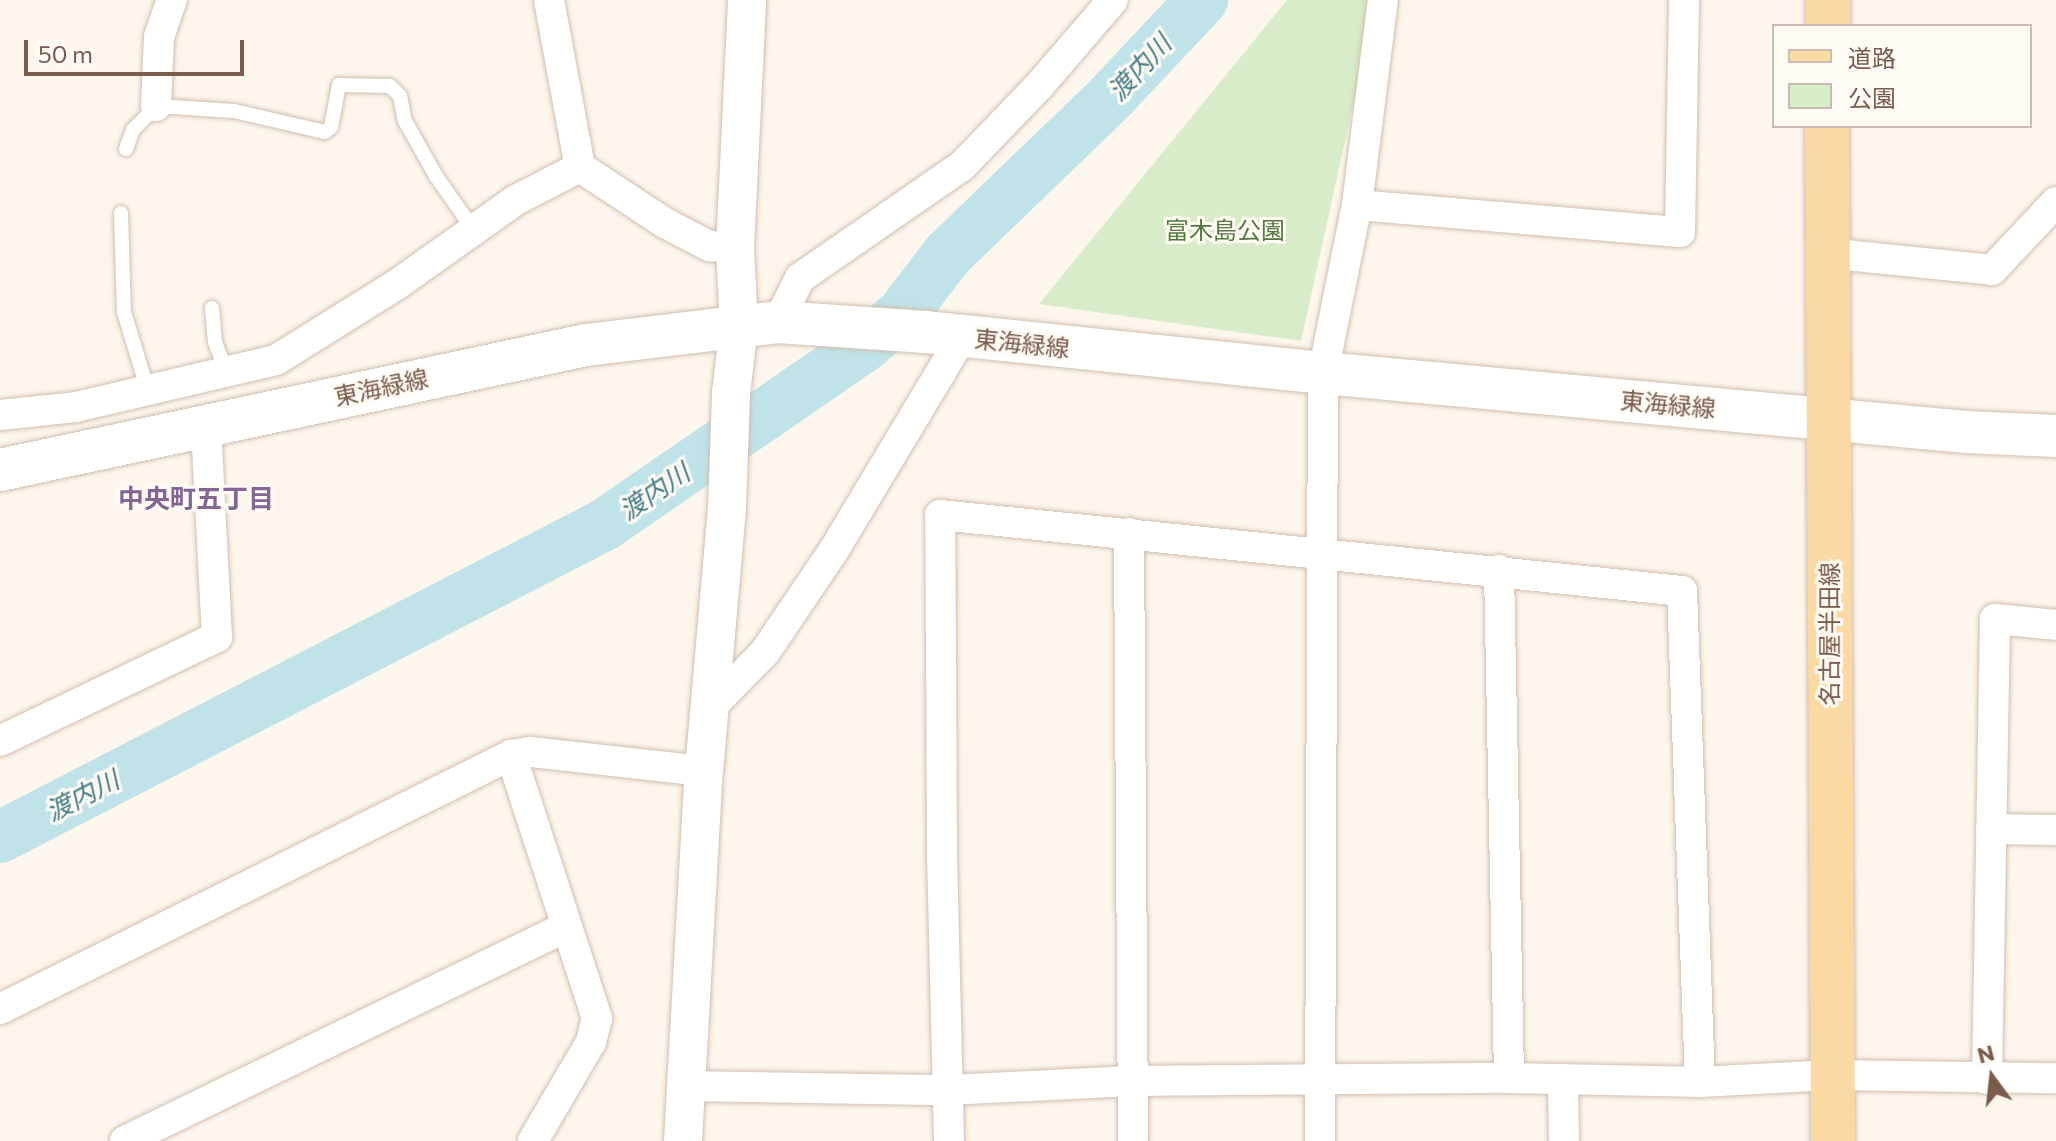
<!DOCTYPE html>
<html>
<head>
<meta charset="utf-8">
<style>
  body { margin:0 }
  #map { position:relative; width:2056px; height:1141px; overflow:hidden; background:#fdf6ec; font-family:Commissioner,"Noto Sans JP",sans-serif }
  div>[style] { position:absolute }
  .green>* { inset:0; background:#d8ecc9 }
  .river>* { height:52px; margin:-26px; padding:0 26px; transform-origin:26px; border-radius:26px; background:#bfe3e8 }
  .roads { filter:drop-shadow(0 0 2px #d1beb0) drop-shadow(0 0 2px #d1beb0) }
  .service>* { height:14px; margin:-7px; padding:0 7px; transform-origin:7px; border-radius:7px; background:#fff }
  .minor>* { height:30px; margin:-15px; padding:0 15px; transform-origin:15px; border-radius:15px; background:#fff }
  .tertiary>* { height:38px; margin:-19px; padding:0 19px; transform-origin:19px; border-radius:19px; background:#fff }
  .secondary>* { height:42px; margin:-21px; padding:0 21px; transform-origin:21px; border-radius:21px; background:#fff }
  .primary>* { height:44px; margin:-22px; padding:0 22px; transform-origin:22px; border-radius:22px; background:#fbd9a5 }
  span { translate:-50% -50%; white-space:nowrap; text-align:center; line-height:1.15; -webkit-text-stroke:6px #fffaf3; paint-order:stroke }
  .park-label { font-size:24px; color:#537a41 }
  .street-label { font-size:24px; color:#7a5c4d }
  .water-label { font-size:26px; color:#437c86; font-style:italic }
  .neighbourhood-label { font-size:26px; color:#846695; font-weight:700 }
  .legend { position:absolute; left:1772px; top:24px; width:260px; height:104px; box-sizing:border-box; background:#fffaf3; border:2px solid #cabbb1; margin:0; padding:10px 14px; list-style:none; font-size:24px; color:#7a5c4d }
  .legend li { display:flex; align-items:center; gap:16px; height:40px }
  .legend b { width:40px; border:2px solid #cabbb1 }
  .north { position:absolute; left:1952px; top:1037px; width:80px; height:80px; -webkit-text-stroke:6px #fffaf3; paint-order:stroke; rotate:345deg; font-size:22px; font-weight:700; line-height:32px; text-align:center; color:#7a5c4d }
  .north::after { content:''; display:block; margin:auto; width:28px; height:36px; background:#7a5c4d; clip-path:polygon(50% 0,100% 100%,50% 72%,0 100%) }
  .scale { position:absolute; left:24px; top:40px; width:220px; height:36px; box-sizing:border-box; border:4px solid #7a5c4d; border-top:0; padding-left:10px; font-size:24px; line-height:28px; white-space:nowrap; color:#7a5c4d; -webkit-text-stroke:6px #fffaf3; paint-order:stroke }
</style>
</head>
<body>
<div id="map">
  <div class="green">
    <i style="clip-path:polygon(1287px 0,1376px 0,1301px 341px,1039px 304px)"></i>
  </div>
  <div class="river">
    <i style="left:0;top:837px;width:680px;rotate:-27.32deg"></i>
    <i style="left:604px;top:525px;width:314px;rotate:-34.5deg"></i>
    <i style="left:863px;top:347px;width:51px;rotate:-40.2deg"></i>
    <i style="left:902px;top:314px;width:76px;rotate:-52.5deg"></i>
    <i style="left:948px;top:254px;width:223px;rotate:-43.9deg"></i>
    <i style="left:1109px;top:99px;width:136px;rotate:-46.8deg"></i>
  </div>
  <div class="roads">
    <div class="service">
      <i style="left:126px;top:149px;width:20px;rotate:-70deg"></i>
      <i style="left:133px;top:130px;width:33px;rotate:-46deg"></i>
      <i style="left:156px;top:106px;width:78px;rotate:3.7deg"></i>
      <i style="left:234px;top:111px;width:93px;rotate:13deg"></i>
      <i style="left:325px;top:132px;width:8px;rotate:-40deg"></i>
      <i style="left:331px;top:127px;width:43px;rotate:-79.2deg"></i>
      <i style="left:339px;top:85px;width:51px;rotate:1.1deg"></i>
      <i style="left:390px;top:86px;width:14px;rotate:45deg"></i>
      <i style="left:400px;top:96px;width:25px;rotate:79deg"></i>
      <i style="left:405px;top:121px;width:63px;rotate:60.6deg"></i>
      <i style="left:436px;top:176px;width:65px;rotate:55.1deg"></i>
      <i style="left:121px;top:213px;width:99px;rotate:88.3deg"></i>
      <i style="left:124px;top:312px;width:83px;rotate:73.1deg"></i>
      <i style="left:212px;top:308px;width:34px;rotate:85deg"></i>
      <i style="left:215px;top:342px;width:33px;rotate:69deg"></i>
    </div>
    <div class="minor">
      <i style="left:549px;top:0;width:170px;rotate:79.5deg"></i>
      <i style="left:580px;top:167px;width:102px;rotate:33.4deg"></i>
      <i style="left:665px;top:223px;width:50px;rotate:27.6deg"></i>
      <i style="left:709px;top:246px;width:26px;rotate:4deg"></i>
      <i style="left:156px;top:106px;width:69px;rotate:-87.5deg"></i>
      <i style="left:159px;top:37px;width:39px;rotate:-71deg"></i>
      <i style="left:1357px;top:205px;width:324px;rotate:4.8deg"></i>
      <i style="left:1680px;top:232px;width:232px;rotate:-89deg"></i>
      <i style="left:1826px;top:253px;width:167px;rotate:5.8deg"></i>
      <i style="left:1992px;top:270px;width:93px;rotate:-46.7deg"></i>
      <i style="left:778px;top:322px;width:49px;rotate:-63.4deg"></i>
      <i style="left:800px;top:278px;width:197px;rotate:-34.7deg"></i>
      <i style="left:962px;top:166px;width:111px;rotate:-46.1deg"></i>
      <i style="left:1039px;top:86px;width:113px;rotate:-49.3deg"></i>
      <i style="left:0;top:415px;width:76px;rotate:-6deg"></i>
      <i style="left:76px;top:407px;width:205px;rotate:-13.2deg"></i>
      <i style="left:276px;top:360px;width:145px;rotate:-32deg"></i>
      <i style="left:399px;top:283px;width:143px;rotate:-35.4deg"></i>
      <i style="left:516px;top:200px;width:72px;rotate:-27.3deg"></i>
      <i style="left:1129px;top:533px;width:608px;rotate:89.62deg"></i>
      <i style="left:1499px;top:570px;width:508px;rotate:88.87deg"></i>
      <i style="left:710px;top:708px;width:78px;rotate:-45.5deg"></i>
      <i style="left:765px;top:652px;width:123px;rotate:-55.9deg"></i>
      <i style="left:834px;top:550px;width:249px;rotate:-59deg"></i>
      <i style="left:0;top:741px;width:241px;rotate:-25.6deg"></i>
      <i style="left:217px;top:637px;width:213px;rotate:-93deg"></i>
      <i style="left:511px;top:755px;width:277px;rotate:71.9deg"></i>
      <i style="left:597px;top:1018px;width:25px;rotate:104deg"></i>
      <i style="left:591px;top:1042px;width:115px;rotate:120.4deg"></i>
      <i style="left:1991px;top:829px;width:65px;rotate:0.9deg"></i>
      <i style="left:0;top:1009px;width:571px;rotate:-26.43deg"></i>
      <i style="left:511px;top:755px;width:20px;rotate:-9deg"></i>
      <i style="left:531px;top:752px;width:174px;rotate:6.3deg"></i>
      <i style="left:1563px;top:1079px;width:62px;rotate:89.1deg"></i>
      <i style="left:1987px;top:1079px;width:460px;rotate:-89deg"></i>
      <i style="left:1995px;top:619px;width:61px;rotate:5.6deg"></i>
      <i style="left:685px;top:1086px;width:263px;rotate:0.9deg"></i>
      <i style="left:948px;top:1090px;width:184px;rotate:-2.8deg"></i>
      <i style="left:1132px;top:1081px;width:377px;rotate:-0.5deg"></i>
      <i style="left:1509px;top:1078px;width:191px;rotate:1.2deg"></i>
      <i style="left:1700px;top:1082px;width:131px;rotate:-3.1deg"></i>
      <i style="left:1831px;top:1075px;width:225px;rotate:0.8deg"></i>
      <i style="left:125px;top:1141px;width:489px;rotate:-25.9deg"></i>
      <i style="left:949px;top:1141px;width:291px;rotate:-91.4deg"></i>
      <i style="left:942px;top:850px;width:335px;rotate:-90.3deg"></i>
      <i style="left:940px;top:515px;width:746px;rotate:5.85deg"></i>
      <i style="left:1682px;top:591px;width:491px;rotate:87.9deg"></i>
      <i style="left:1320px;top:1141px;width:768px;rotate:-89.78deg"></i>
      <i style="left:1323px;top:373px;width:171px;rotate:-78.6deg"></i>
      <i style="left:1357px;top:205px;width:207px;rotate:-82.8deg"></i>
    </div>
    <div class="tertiary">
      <i style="left:683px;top:1141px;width:371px;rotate:-86.8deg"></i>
      <i style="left:704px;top:771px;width:263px;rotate:-85deg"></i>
      <i style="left:727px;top:509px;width:116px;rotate:-88deg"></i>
      <i style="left:731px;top:393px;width:66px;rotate:-83.1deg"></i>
      <i style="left:739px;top:327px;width:79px;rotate:-92.9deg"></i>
      <i style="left:735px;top:248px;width:248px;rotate:-87.2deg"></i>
    </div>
    <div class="secondary">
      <i style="left:0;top:470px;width:599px;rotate:-12.04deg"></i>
      <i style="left:586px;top:345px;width:193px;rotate:-6.8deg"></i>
      <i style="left:778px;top:322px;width:148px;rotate:3.9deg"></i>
      <i style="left:926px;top:332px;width:399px;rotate:5.9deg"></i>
      <i style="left:1323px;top:373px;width:646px;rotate:5.24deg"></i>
      <i style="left:1966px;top:432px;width:90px;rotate:2.5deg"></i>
    </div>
    <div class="primary">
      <i style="left:1828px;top:26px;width:26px;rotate:-90deg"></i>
      <i style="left:1827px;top:126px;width:1015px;rotate:89.66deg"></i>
    </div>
  </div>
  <div class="park-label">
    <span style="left:1225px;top:230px">富木島公園</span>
  </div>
  <div class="street-label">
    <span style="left:1022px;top:343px;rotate:6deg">東海緑線</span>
    <span style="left:381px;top:387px;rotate:-12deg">東海緑線</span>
    <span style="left:1668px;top:404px;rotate:5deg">東海緑線</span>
    <span style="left:1829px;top:634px;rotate:-90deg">名古屋半田線</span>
  </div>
  <div class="water-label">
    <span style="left:1139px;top:67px;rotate:-47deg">渡内川</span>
    <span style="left:654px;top:491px;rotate:-34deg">渡内川</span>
    <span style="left:82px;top:795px;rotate:-27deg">渡内川</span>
  </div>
  <div class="neighbourhood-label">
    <span style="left:196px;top:498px">中央町五丁目</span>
  </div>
  <ul class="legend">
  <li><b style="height:10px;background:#fbd9a5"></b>道路</li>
  <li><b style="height:22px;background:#d8ecc9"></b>公園</li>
  </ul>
  <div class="north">N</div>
  <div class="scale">50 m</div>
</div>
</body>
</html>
